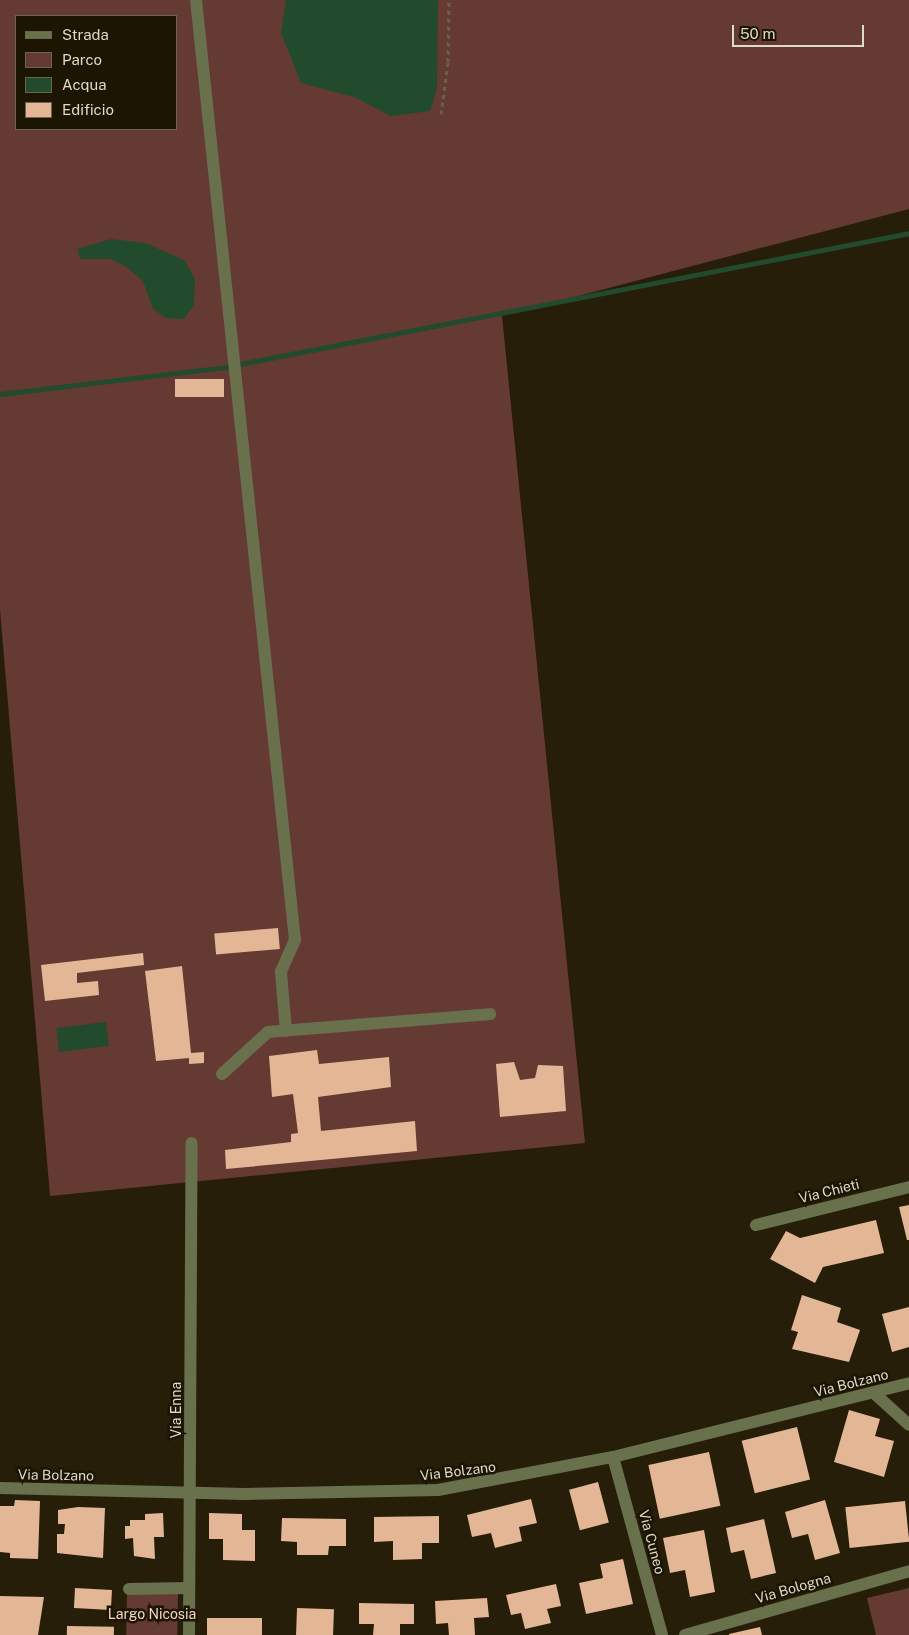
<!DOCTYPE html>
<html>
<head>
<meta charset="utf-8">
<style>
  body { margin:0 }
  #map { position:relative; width:909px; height:1635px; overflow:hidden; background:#261e09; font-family:"Public Sans",sans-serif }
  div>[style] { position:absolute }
  .green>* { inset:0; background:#653a33; transform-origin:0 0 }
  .water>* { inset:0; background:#224a2c; transform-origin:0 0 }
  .stream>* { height:5px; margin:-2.5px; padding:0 2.5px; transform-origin:2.5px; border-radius:2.5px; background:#224a2c }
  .building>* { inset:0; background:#e3b795; transform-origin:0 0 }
  .path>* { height:3px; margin-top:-1.5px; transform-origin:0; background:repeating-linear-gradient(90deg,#68614f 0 4px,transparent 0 8px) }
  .minor>* { height:12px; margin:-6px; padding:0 6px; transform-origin:6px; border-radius:6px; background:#68714b }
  span { translate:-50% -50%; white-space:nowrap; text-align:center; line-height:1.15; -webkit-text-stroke:5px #1c1502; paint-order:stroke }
  .street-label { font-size:14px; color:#dfdacd }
  .park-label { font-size:14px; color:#f5d3cd }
  .legend { position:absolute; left:15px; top:15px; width:162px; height:115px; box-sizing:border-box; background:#1c1502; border:1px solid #6a6453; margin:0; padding:6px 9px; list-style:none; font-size:15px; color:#dfdacd }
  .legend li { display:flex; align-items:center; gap:10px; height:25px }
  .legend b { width:25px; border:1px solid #6a6453 }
  .scale { position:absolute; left:732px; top:25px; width:132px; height:22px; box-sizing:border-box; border:2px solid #dfdacd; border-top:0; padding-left:6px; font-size:15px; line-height:18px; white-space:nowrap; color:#dfdacd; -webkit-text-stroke:4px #1c1502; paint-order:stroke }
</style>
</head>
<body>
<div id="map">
  <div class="green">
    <i style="clip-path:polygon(evenodd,0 0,909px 0,909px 209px,502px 316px,585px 1143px,50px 1196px,0 610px,0 0,16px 16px,176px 16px,176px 129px,16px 129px,16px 16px)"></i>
    <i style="clip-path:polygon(909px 1588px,909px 1635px,876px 1635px,867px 1598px)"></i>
    <i style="left:127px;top:1593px;width:51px;height:42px;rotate:1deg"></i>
  </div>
  <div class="water">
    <i style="clip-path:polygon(286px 0,438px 0,437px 88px,430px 111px,391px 116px,354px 97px,301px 83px,281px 33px)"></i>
    <i style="clip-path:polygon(111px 239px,145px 243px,184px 260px,195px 279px,194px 305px,184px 319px,166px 318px,153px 309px,143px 281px,125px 266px,110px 259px,80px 259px,77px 249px)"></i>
    <i style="left:106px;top:1022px;width:24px;height:50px;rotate:83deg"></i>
  </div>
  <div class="stream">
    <i style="left:0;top:394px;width:227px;rotate:-6.8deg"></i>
    <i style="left:225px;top:367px;width:697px;rotate:-11.08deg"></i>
  </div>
  <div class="building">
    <i style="left:224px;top:379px;width:18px;height:49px;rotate:90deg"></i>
    <i style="left:278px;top:928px;width:21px;height:64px;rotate:85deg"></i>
    <i style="clip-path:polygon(143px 953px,144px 965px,77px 973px,77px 983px,98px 981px,99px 995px,45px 1001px,41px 965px)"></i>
    <i style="clip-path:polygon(182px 966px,191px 1053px,204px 1052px,204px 1063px,189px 1064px,189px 1058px,156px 1061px,145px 971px)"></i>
    <i style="clip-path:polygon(317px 1050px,319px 1064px,389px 1057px,391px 1087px,318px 1097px,321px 1131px,415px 1121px,417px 1151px,226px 1169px,225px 1150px,291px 1142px,291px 1134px,298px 1133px,293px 1094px,272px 1097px,269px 1056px)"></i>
    <i style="clip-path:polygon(514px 1062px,520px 1080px,535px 1078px,538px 1065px,563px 1066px,566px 1111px,500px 1117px,496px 1064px)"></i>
    <i style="clip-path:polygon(909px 1205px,909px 1240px,907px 1240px,899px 1207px)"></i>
    <i style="clip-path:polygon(876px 1220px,884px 1253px,823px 1267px,815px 1283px,770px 1259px,786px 1231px,800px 1238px)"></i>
    <i style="clip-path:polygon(802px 1295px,841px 1308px,837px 1322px,860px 1330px,849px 1362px,792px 1349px,798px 1332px,791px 1330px)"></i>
    <i style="clip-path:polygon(909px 1307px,909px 1347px,892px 1352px,882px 1314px)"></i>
    <i style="clip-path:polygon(849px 1410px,880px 1419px,875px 1436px,894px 1441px,884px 1477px,834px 1462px)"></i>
    <i style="left:797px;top:1427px;width:54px;height:57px;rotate:76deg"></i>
    <i style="left:709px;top:1452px;width:55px;height:62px;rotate:78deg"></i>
    <i style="left:598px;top:1482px;width:42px;height:30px;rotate:75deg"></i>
    <i style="clip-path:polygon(531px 1499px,537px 1523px,519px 1527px,522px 1541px,495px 1548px,491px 1533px,472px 1537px,467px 1515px)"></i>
    <i style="clip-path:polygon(15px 1500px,40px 1501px,38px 1559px,10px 1558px,10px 1553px,0 1552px,0 1506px,14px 1506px)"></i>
    <i style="clip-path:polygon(825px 1500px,840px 1553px,815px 1560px,808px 1534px,792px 1538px,785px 1512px)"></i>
    <i style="left:905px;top:1501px;width:41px;height:60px;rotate:84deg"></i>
    <i style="clip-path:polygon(78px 1507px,105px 1508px,103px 1558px,57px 1553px,57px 1534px,64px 1534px,65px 1524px,58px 1524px,58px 1510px)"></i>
    <i style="clip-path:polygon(163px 1513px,164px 1537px,154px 1537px,155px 1559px,134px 1556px,133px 1538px,125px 1539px,125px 1526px,130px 1526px,130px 1520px,145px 1520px,145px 1514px)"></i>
    <i style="clip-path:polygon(209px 1513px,242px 1514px,242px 1530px,255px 1530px,255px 1561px,223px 1560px,223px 1539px,209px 1539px)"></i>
    <i style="clip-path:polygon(439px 1516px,439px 1543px,422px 1543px,422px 1559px,393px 1560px,393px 1541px,374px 1542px,374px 1517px)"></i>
    <i style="clip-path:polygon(282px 1518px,346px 1519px,346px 1546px,329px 1546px,328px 1555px,297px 1555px,297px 1542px,281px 1541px)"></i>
    <i style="clip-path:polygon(764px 1519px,776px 1573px,751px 1579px,744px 1550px,731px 1553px,726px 1528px)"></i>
    <i style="clip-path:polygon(704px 1530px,715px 1592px,690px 1597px,685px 1570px,670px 1573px,663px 1538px)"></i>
    <i style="clip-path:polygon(623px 1559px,633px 1604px,586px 1614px,579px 1583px,603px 1578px,600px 1564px)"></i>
    <i style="clip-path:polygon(556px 1584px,561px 1606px,547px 1609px,551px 1623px,525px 1629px,521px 1613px,511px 1615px,506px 1595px)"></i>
    <i style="left:75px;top:1588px;width:37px;height:20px;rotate:3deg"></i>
    <i style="clip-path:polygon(0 1596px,44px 1597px,38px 1635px,0 1635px)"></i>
    <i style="clip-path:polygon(487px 1598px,489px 1617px,474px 1618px,475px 1635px,449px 1635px,448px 1623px,436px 1624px,435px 1601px)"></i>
    <i style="clip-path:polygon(359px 1603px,414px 1604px,414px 1624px,400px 1624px,400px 1635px,373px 1635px,374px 1624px,359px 1624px)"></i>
    <i style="left:297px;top:1608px;width:37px;height:27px;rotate:2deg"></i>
    <i style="left:207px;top:1618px;width:55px;height:17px"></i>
    <i style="left:67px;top:1626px;width:47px;height:9px;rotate:1deg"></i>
    <i style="clip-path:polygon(760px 1627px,762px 1635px,729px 1635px,729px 1634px)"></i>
  </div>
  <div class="path">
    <i style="left:441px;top:114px;width:52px;rotate:-82.3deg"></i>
    <i style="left:448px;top:62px;width:62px;rotate:-89.1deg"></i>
  </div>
  <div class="minor">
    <i style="left:196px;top:0;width:945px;rotate:83.99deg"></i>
    <i style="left:295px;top:940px;width:35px;rotate:114deg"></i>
    <i style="left:281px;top:972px;width:59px;rotate:85.2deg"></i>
    <i style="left:222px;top:1074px;width:62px;rotate:-42.4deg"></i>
    <i style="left:268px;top:1032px;width:223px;rotate:-4.6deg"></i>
    <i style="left:756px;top:1225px;width:158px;rotate:-13.9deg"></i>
    <i style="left:874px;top:1393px;width:47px;rotate:42.4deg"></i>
    <i style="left:613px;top:1457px;width:185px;rotate:74.6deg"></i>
    <i style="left:0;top:1488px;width:245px;rotate:1.4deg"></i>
    <i style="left:245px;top:1494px;width:193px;rotate:-1.2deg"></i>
    <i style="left:438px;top:1490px;width:178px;rotate:-10.7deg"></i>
    <i style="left:613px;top:1457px;width:305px;rotate:-14deg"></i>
    <i style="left:129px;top:1589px;width:60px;rotate:-1deg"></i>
    <i style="left:189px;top:1635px;width:492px;rotate:-89.7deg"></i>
    <i style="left:685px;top:1635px;width:233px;rotate:-15.9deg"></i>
  </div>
  <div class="street-label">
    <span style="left:829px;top:1191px;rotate:-14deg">Via Chieti</span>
    <span style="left:851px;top:1383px;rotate:-14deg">Via Bolzano</span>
    <span style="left:176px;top:1410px;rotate:-90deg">Via Enna</span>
    <span style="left:458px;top:1471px;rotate:-7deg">Via Bolzano</span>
    <span style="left:56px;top:1475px;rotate:1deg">Via Bolzano</span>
    <span style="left:652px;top:1542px;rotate:75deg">Via Cuneo</span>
    <span style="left:793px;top:1588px;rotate:-16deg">Via Bologna</span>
  </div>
  <div class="park-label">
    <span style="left:152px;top:1614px">Largo Nicosia</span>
  </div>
  <ul class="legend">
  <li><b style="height:6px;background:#68714b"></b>Strada</li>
  <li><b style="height:14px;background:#653a33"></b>Parco</li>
  <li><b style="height:14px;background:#224a2c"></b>Acqua</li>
  <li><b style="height:14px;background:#e3b795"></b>Edificio</li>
  </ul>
  <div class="scale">50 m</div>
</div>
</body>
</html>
